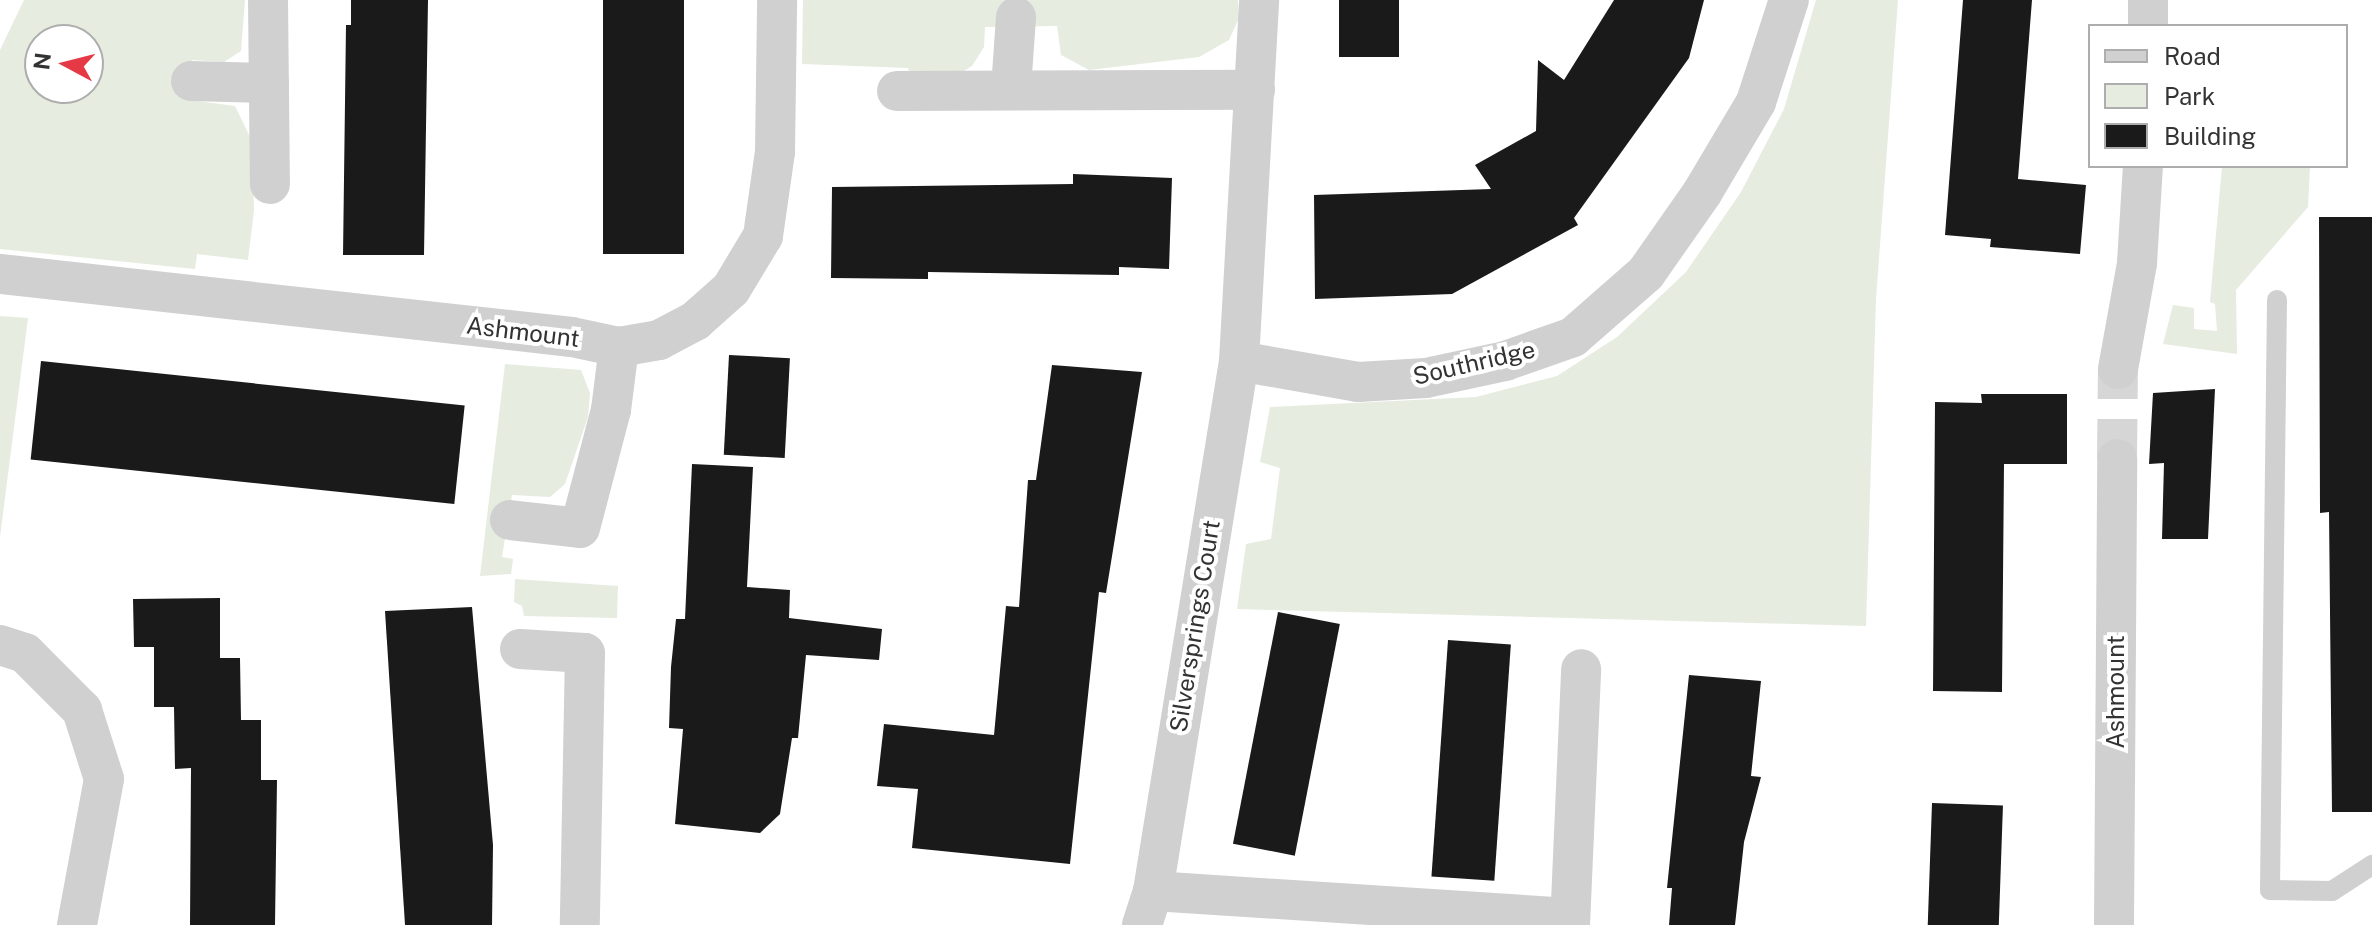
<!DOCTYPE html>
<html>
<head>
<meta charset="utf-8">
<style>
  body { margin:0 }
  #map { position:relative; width:2372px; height:925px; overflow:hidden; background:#fff; font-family:"Public Sans",sans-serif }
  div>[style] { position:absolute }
  .green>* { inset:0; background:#e6ecdf }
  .building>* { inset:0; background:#1a1a1a; transform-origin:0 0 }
  .minor-tunnel>* { height:40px; margin-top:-20px; transform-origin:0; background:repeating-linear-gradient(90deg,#d6d6d6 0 40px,transparent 0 60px) }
  .service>* { height:20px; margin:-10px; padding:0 10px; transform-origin:10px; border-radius:10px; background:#d0d0d0 }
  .minor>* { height:40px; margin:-20px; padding:0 20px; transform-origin:20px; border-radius:20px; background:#d0d0d0 }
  span { translate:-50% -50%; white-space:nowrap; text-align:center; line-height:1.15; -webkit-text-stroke:8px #fff; paint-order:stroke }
  .street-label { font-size:24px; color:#333 }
  .legend { position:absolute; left:2088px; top:24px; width:260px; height:144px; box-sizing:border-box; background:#fff; border:2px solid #adadad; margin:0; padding:10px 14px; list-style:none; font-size:24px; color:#333 }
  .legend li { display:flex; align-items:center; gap:16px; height:40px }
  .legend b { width:40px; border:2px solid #adadad }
  .north { position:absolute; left:24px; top:24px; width:80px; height:80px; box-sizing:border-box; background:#fff; border:2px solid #adadad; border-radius:50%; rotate:277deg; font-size:22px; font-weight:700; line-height:32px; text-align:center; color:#333 }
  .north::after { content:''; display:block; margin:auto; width:28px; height:36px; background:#e63946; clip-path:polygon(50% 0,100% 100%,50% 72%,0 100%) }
</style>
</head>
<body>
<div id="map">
  <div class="green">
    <i style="clip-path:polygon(evenodd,24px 0,245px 0,241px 51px,224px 62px,192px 60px,190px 100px,235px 106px,252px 141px,254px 210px,248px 260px,197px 254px,195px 269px,0 249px,0 50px,24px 0,40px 40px,88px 40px,88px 88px,40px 88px,40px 40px)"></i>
    <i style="clip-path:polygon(803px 0,1238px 0,1239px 18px,1229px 40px,1199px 57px,1089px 70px,1061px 55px,1057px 26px,985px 27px,984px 47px,972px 66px,956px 76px,910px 75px,908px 68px,802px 64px)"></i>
    <i style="clip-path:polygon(1816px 0,1898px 0,1876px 299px,1866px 626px,1237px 609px,1246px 544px,1271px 539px,1280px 468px,1260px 462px,1270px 407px,1476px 397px,1557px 376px,1617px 337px,1686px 272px,1741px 192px,1784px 109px)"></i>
    <i style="clip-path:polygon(2222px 166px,2310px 166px,2308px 207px,2236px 290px,2237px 354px,2163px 344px,2173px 305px,2194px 308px,2194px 329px,2217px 331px,2215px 304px,2210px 302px)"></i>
    <i style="clip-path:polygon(0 316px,28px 318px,0 537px)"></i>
    <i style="clip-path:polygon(505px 364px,581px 370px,590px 393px,588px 417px,565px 484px,550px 497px,512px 495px,502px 557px,513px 559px,511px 574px,480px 576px)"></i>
    <i style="clip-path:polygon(515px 579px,618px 586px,617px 618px,524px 616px,522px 606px,514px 602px)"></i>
  </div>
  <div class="building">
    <i style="clip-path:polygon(351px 0,428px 0,424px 255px,343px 255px,346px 25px,351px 25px)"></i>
    <i style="left:603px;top:0;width:81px;height:254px"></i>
    <i style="left:1339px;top:0;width:60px;height:57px"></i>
    <i style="clip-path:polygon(1614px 0,1704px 0,1689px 58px,1574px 218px,1578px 225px,1452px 294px,1315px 299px,1314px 195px,1491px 189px,1475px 165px,1536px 131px,1538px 60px,1564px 80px)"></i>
    <i style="clip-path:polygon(1963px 0,2032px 0,2018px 179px,2086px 185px,2080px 254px,1990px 247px,1991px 239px,1945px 235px)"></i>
    <i style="clip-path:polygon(1073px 174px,1172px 178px,1169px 269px,1119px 267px,1119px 275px,928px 272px,928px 279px,831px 278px,832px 187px,1073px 184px)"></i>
    <i style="clip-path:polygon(2319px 217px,2372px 217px,2372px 812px,2332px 812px,2329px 512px,2320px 513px)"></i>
    <i style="left:729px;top:355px;width:61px;height:100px;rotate:3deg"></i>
    <i style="left:41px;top:361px;width:426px;height:99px;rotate:6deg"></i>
    <i style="clip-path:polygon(1052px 365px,1142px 372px,1106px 593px,1099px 592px,1070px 864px,912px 848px,918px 789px,877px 786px,884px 724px,994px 735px,1006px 606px,1019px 607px,1028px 480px,1036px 480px)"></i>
    <i style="clip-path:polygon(2215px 389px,2208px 539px,2162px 539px,2164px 463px,2149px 464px,2153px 393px)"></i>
    <i style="clip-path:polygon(1981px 394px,2067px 394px,2067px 464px,2004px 464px,2002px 692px,1933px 691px,1935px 402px,1982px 403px)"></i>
    <i style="clip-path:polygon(692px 464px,753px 467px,747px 587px,790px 590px,789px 618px,882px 629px,879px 660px,806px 655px,798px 738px,792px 738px,780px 814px,760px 833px,675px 824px,683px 729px,669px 728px,671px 667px,676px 619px,685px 619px)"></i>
    <i style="clip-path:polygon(220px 598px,220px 658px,240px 658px,241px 720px,261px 720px,261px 780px,277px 780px,275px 925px,190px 925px,191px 768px,175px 769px,174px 707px,154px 707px,154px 647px,134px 647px,133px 599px)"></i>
    <i style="clip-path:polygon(472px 607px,493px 845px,492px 925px,405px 925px,385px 611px)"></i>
    <i style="left:1278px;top:612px;width:63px;height:236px;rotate:11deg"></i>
    <i style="left:1448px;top:640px;width:63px;height:237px;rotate:4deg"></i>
    <i style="clip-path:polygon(1689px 675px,1761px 681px,1751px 776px,1761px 777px,1744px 842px,1735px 925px,1669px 925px,1672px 888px,1667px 888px)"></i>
    <i style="left:1932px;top:803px;width:71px;height:122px;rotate:2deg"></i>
  </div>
  <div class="minor-tunnel">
    <i style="left:2117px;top:459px;width:90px;rotate:-89.4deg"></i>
  </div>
  <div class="service">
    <i style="left:2277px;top:300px;width:590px;rotate:90.68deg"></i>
    <i style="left:2270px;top:890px;width:62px;rotate:0.9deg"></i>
    <i style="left:2332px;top:891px;width:48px;rotate:-33deg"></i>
  </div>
  <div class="minor">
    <i style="left:268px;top:0;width:184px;rotate:89.4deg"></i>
    <i style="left:2148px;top:26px;width:26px;rotate:-90deg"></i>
    <i style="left:191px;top:81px;width:78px;rotate:1.5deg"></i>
    <i style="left:1011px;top:89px;width:72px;rotate:-86deg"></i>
    <i style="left:897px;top:91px;width:358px;rotate:-0.2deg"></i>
    <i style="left:0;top:274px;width:575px;rotate:6.29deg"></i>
    <i style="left:572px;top:337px;width:48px;rotate:12deg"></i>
    <i style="left:619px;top:347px;width:41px;rotate:-9.9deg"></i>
    <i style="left:659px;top:340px;width:41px;rotate:-27.8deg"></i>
    <i style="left:695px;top:321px;width:48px;rotate:-41.6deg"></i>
    <i style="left:731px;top:289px;width:62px;rotate:-58.9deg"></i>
    <i style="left:763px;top:236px;width:85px;rotate:-81.9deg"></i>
    <i style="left:775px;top:152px;width:152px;rotate:-89.2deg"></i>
    <i style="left:1239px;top:361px;width:121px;rotate:10deg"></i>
    <i style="left:1358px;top:382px;width:68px;rotate:-3.4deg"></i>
    <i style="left:1426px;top:378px;width:81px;rotate:-12.1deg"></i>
    <i style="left:1505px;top:361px;width:72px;rotate:-19.4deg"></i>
    <i style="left:1573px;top:337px;width:97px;rotate:-41.2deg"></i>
    <i style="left:1646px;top:273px;width:98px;rotate:-55deg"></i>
    <i style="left:1702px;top:193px;width:106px;rotate:-59.3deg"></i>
    <i style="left:1756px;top:102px;width:107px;rotate:-72.1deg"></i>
    <i style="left:2118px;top:369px;width:108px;rotate:-79.8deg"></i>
    <i style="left:2137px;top:263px;width:97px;rotate:-86.5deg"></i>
    <i style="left:510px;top:520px;width:70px;rotate:6.5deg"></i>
    <i style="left:580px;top:528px;width:122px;rotate:-75.3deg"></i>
    <i style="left:611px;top:410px;width:64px;rotate:-82.8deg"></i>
    <i style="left:0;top:645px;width:26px;rotate:18deg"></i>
    <i style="left:25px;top:653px;width:81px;rotate:45deg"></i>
    <i style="left:82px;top:710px;width:72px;rotate:72.3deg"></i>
    <i style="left:104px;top:779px;width:148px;rotate:100.5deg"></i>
    <i style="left:520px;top:649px;width:65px;rotate:3.5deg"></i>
    <i style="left:585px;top:653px;width:272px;rotate:91.1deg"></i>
    <i style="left:1153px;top:891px;width:418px;rotate:3.7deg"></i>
    <i style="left:1142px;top:925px;width:36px;rotate:-72deg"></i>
    <i style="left:1153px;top:891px;width:537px;rotate:-80.78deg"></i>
    <i style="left:1239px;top:361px;width:362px;rotate:-86.8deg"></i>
    <i style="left:1570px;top:925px;width:256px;rotate:-87.5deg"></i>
    <i style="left:2114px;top:925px;width:466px;rotate:-89.6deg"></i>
  </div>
  <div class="street-label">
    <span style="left:523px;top:332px;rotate:7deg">Ashmount</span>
    <span style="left:1474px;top:363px;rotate:-13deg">Southridge</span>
    <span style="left:1195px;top:626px;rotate:-81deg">Silversprings Court</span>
    <span style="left:2116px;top:692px;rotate:-90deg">Ashmount</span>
  </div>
  <ul class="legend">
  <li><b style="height:10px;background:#d0d0d0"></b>Road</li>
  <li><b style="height:22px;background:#e6ecdf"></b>Park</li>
  <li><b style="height:22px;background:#1a1a1a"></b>Building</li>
  </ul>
  <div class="north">N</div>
</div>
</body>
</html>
